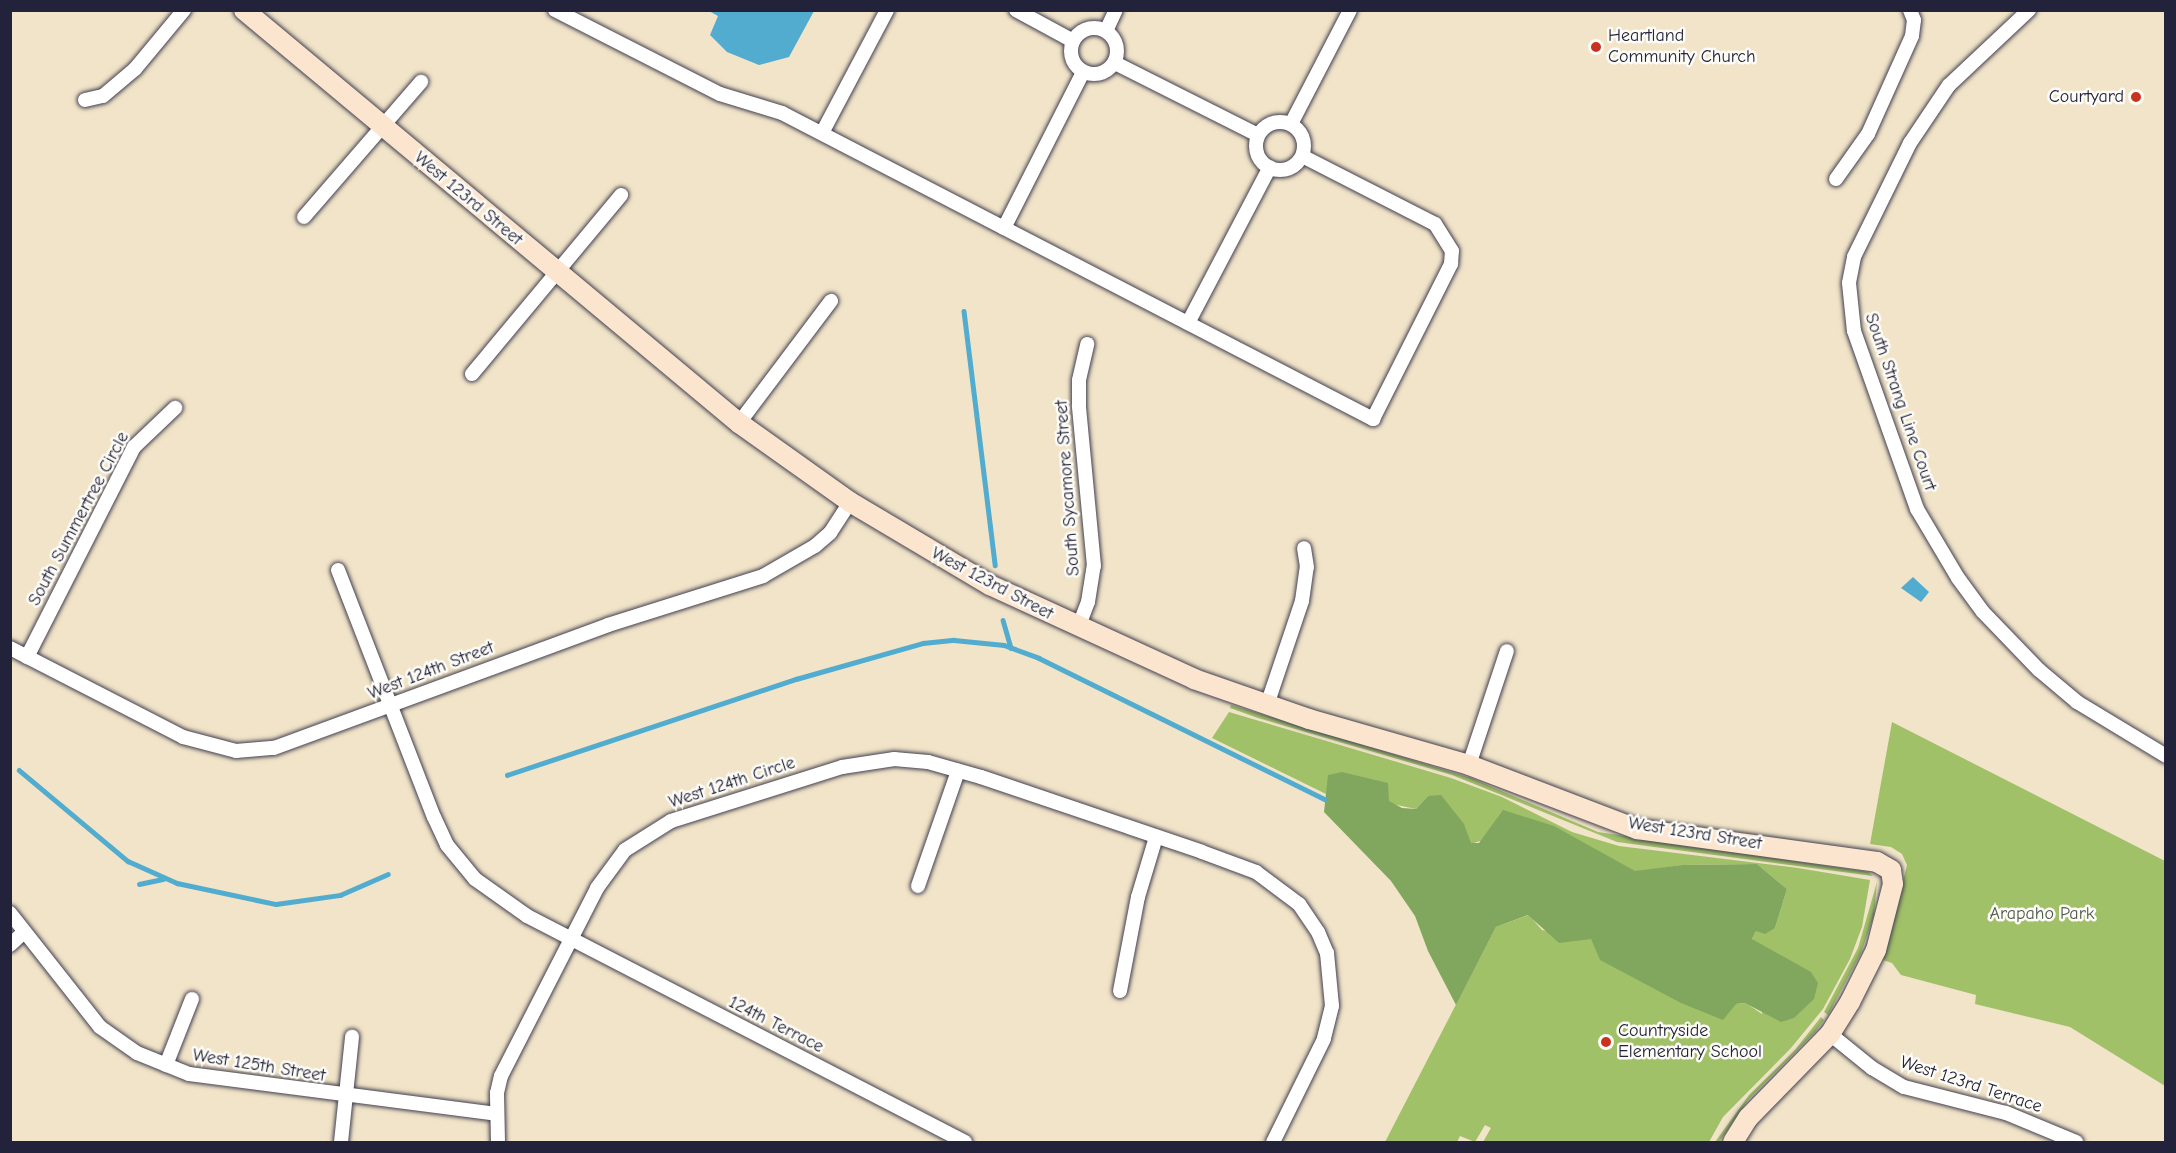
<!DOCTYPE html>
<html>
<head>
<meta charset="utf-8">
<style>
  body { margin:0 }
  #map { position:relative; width:2176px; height:1153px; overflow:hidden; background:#f1e4c8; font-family:"Comic Neue",sans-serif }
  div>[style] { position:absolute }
  .green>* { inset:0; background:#a1c169 }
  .forest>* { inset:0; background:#80a75d }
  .water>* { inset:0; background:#51accf }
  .stream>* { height:4.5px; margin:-2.25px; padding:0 2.25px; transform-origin:2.25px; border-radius:2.25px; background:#51accf }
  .roads { filter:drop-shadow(0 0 2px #413f50) drop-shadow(0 0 2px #413f50) }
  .street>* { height:14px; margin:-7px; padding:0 7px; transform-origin:7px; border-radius:7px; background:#fff }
  .street>.ring { margin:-7px; padding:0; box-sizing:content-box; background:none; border:14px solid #fff; border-radius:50% }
  .secondary>* { height:20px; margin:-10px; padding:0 10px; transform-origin:10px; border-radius:10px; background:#fbe5cf }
  .dots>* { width:16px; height:16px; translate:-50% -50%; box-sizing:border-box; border:3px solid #fdfcf7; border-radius:50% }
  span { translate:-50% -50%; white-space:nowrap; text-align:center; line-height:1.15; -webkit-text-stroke:5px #fdfcf7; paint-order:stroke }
  .poi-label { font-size:18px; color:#22223b }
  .left { translate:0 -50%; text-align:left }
  .right { translate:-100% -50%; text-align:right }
  .street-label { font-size:18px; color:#22223b }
  .park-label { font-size:18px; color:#4e5a4b }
  .frame { position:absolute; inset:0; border:12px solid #22223b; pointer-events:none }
</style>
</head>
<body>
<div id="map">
  <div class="green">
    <i style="clip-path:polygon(1231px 705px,1471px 778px,1598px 832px,1868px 872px,1873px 876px,1617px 842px,1452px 775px,1258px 718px,1230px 708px)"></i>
    <i style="clip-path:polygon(1229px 712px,1451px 778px,1502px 797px,1572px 832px,1619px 846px,1798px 868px,1870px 880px,1862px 927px,1850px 959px,1823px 1009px,1791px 1048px,1723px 1117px,1709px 1142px,1483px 1142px,1491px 1128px,1485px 1125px,1475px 1142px,1460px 1136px,1457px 1142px,1385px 1142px,1496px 927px,1529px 915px,1542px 930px,1591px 939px,1736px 1004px,1746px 1003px,1762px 1014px,1758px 945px,1752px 939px,1756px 931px,1775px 928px,1787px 889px,1757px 864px,1682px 865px,1635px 872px,1544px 823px,1470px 844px,1428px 796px,1416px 809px,1328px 791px,1328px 795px,1212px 738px)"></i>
    <i style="clip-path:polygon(1892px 722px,2165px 861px,2165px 1086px,2070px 1027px,1975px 1004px,1976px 995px,1901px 975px,1892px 963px,1883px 960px,1907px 865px,1902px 854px,1891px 847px,1870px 844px)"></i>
    <i style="clip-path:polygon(1877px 882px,1874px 915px,1861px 953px,1828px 1015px,1824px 1012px,1858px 948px)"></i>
    <i style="clip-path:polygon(1821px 1017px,1824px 1020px,1815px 1032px,1748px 1100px,1719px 1142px,1715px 1142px,1749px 1095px,1795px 1050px)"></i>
  </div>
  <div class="forest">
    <i style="clip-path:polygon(1342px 772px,1388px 783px,1389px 801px,1402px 808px,1416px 809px,1428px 796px,1441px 795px,1464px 824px,1471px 843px,1479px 843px,1503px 810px,1554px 826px,1635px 871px,1682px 865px,1757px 864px,1787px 889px,1775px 928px,1765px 934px,1756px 931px,1752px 939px,1811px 972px,1818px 983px,1814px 999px,1794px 1018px,1781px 1022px,1745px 1003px,1736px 1004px,1723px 1020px,1681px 1003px,1600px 960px,1591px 939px,1559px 943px,1528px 915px,1496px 927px,1456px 1005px,1428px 951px,1415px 916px,1391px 881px,1324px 812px,1328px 775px)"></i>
  </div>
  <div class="water">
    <i style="clip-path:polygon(709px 11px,814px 11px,789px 57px,759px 65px,727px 52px,710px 35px,718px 16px)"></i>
    <i style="clip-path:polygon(1913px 577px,1929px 592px,1921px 602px,1901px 588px)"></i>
  </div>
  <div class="stream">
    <i style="left:964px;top:311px;width:256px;rotate:83deg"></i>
    <i style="left:1003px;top:620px;width:29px;rotate:74deg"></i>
    <i style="left:19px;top:770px;width:142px;rotate:39.9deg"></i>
    <i style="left:128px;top:861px;width:54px;rotate:24.2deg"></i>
    <i style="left:177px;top:883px;width:101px;rotate:12deg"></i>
    <i style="left:276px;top:904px;width:65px;rotate:-8deg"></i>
    <i style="left:340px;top:895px;width:52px;rotate:-23.6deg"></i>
    <i style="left:507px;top:775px;width:305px;rotate:-18.4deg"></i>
    <i style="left:796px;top:679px;width:132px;rotate:-15.8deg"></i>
    <i style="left:923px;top:643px;width:31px;rotate:-6deg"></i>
    <i style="left:954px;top:640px;width:50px;rotate:5.7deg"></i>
    <i style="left:1004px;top:645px;width:37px;rotate:20deg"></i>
    <i style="left:1039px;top:658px;width:318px;rotate:26.3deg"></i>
    <i style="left:139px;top:884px;width:25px;rotate:-12deg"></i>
  </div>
  <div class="roads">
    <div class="street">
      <i style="left:555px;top:10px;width:185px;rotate:27deg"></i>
      <i style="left:720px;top:94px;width:65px;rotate:17deg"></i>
      <i style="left:782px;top:113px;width:666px;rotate:27.37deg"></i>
      <i style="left:1373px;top:419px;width:174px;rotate:-63.3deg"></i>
      <i style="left:1451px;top:264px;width:13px;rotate:-86deg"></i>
      <i style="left:1452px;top:251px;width:32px;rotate:-122deg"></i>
      <i style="left:1435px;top:224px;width:149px;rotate:-152.9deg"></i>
      <i style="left:1016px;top:10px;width:65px;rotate:28.5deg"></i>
      <i style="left:2029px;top:10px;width:110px;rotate:136.8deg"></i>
      <i style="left:1949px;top:85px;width:70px;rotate:123.9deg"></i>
      <i style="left:1910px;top:143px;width:127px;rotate:116.2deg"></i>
      <i style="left:1854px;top:257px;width:26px;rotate:101deg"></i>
      <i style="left:1849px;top:283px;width:48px;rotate:84.1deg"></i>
      <i style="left:1854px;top:331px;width:189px;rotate:70.5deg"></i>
      <i style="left:1917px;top:509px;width:80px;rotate:59.3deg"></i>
      <i style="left:1958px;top:578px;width:42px;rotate:53.7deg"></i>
      <i style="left:1983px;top:612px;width:81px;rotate:46deg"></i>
      <i style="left:2039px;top:670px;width:50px;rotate:40.1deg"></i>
      <i style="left:2077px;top:702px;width:104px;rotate:31.2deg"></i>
      <i class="ring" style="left:1071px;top:28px;width:32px;height:32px"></i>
      <i style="left:1106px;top:31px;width:23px;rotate:-65deg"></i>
      <i style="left:1115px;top:63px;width:160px;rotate:26.7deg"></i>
      <i style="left:85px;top:100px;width:18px;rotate:-13deg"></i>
      <i style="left:103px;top:96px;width:42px;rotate:-40.2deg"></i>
      <i style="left:135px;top:69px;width:77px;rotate:-50.3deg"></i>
      <i class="ring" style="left:1256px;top:122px;width:34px;height:34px"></i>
      <i style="left:1291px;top:124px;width:128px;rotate:-62.6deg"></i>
      <i style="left:822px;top:133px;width:139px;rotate:-62.1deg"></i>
      <i style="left:1836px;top:179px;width:55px;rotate:-54.6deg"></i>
      <i style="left:1868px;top:134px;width:107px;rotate:-65.8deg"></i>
      <i style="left:1912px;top:36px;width:16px;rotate:-83deg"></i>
      <i style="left:1914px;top:20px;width:11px;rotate:-112deg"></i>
      <i style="left:304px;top:217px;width:179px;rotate:-49.1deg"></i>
      <i style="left:1004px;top:228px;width:175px;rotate:-63.1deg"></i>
      <i style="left:1188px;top:323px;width:176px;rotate:-62.3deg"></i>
      <i style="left:472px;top:374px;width:233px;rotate:-50.2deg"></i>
      <i style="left:739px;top:423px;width:153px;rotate:-53deg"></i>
      <i style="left:338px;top:570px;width:265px;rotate:68.8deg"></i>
      <i style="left:434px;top:817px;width:31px;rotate:65deg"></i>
      <i style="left:447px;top:845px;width:44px;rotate:50.5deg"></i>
      <i style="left:475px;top:879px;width:64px;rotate:35.4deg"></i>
      <i style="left:527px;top:916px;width:493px;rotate:27.3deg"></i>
      <i style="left:1078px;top:628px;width:28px;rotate:-69deg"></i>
      <i style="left:1088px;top:602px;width:36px;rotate:-81deg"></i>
      <i style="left:1094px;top:566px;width:161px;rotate:-95.4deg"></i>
      <i style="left:1079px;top:406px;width:26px;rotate:-90deg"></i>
      <i style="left:1079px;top:380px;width:37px;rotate:-77deg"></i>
      <i style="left:10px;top:648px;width:195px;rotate:27.2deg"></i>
      <i style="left:183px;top:737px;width:55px;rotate:14.8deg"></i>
      <i style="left:236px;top:751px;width:38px;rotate:-5deg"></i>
      <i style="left:274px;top:748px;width:356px;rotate:-20.2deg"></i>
      <i style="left:608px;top:625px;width:163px;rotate:-17.5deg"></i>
      <i style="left:763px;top:576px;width:60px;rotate:-30deg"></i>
      <i style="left:815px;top:546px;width:20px;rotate:-41deg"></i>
      <i style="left:830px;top:533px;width:37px;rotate:-57deg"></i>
      <i style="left:27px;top:657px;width:236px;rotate:-63deg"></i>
      <i style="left:134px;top:447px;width:57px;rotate:-43.6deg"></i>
      <i style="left:1267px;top:705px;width:110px;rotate:-71.4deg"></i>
      <i style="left:1302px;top:601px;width:34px;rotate:-82deg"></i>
      <i style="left:1307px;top:567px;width:19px;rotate:-99deg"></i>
      <i style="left:1469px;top:765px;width:120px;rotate:-71.6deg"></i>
      <i style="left:918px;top:886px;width:122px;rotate:-70.8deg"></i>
      <i style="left:10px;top:913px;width:145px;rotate:51.7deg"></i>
      <i style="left:100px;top:1027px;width:45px;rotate:35.1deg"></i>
      <i style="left:137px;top:1053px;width:56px;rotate:22deg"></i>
      <i style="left:189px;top:1074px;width:310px;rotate:7.4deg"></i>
      <i style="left:10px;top:945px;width:19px;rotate:-43deg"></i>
      <i style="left:1120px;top:991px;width:96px;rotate:-79.2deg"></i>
      <i style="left:1138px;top:897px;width:63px;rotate:-73.3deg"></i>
      <i style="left:1830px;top:1034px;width:54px;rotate:39deg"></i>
      <i style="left:1872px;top:1068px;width:37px;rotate:31deg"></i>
      <i style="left:1904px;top:1087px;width:105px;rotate:14.3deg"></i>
      <i style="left:2006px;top:1113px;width:76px;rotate:22.5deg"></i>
      <i style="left:166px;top:1065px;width:71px;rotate:-68.5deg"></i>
      <i style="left:341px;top:1142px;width:106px;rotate:-84deg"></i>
      <i style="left:498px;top:1142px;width:49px;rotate:-91.2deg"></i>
      <i style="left:497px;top:1093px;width:17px;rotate:-77deg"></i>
      <i style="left:501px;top:1076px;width:211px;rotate:-62.9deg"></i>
      <i style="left:597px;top:888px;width:47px;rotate:-53.6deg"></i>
      <i style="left:625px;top:850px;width:54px;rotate:-32.2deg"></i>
      <i style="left:671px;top:821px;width:179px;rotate:-17.5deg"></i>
      <i style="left:842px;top:767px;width:53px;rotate:-8.7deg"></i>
      <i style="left:894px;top:759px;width:34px;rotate:5deg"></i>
      <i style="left:928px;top:762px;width:55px;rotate:15.8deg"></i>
      <i style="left:981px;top:777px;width:233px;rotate:18.7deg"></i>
      <i style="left:1202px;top:852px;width:58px;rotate:20.3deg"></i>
      <i style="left:1256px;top:872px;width:54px;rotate:36.7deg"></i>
      <i style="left:1299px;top:904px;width:34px;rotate:56deg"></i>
      <i style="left:1318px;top:932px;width:23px;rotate:67deg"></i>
      <i style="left:1327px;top:953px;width:53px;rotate:84.6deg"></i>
      <i style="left:1332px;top:1006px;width:34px;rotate:104deg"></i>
      <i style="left:1324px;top:1039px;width:115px;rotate:116.3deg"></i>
    </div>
    <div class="secondary">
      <i style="left:244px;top:10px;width:645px;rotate:39.84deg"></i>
      <i style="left:739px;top:423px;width:136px;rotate:35.4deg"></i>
      <i style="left:850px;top:502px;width:163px;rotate:30.7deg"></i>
      <i style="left:990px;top:585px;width:225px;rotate:24.7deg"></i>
      <i style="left:1194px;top:679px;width:122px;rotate:19.2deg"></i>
      <i style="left:1309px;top:719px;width:166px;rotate:16deg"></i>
      <i style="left:1469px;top:765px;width:180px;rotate:20.9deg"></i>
      <i style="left:1637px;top:829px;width:242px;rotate:7.8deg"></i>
      <i style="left:1877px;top:862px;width:16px;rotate:30deg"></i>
      <i style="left:1891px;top:870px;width:14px;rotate:82deg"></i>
      <i style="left:1893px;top:884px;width:68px;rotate:104.4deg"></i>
      <i style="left:1876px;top:950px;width:58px;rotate:116.6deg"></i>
      <i style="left:1850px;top:1002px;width:38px;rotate:122deg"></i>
      <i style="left:1830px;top:1034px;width:117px;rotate:134.3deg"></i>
      <i style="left:1748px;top:1118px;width:28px;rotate:122deg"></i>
    </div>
  </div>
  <div class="dots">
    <i style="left:1596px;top:47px;background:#c8321e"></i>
    <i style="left:2136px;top:97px;background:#c8321e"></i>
    <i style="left:1606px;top:1042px;background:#c8321e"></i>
  </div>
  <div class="poi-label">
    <span class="left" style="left:1608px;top:47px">Heartland<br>Community Church</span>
    <span class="right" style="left:2124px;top:97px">Courtyard</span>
    <span class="left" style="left:1618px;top:1042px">Countryside<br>Elementary School</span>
  </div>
  <div class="street-label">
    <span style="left:468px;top:199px;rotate:40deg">West 123rd Street</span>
    <span style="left:1900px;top:402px;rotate:71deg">South Strang Line Court</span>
    <span style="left:1068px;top:488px;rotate:-94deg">South Sycamore Street</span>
    <span style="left:79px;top:519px;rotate:-62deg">South Summertree Circle</span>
    <span style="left:992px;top:584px;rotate:28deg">West 123rd Street</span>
    <span style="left:431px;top:671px;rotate:-21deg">West 124th Street</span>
    <span style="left:732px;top:783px;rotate:-18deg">West 124th Circle</span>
    <span style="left:1695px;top:834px;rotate:9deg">West 123rd Street</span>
    <span style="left:776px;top:1025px;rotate:27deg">124th Terrace</span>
    <span style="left:259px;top:1066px;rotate:9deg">West 125th Street</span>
    <span style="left:1971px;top:1085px;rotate:18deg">West 123rd Terrace</span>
  </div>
  <div class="park-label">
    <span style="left:2042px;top:914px">Arapaho Park</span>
  </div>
  <div class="frame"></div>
</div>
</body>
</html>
